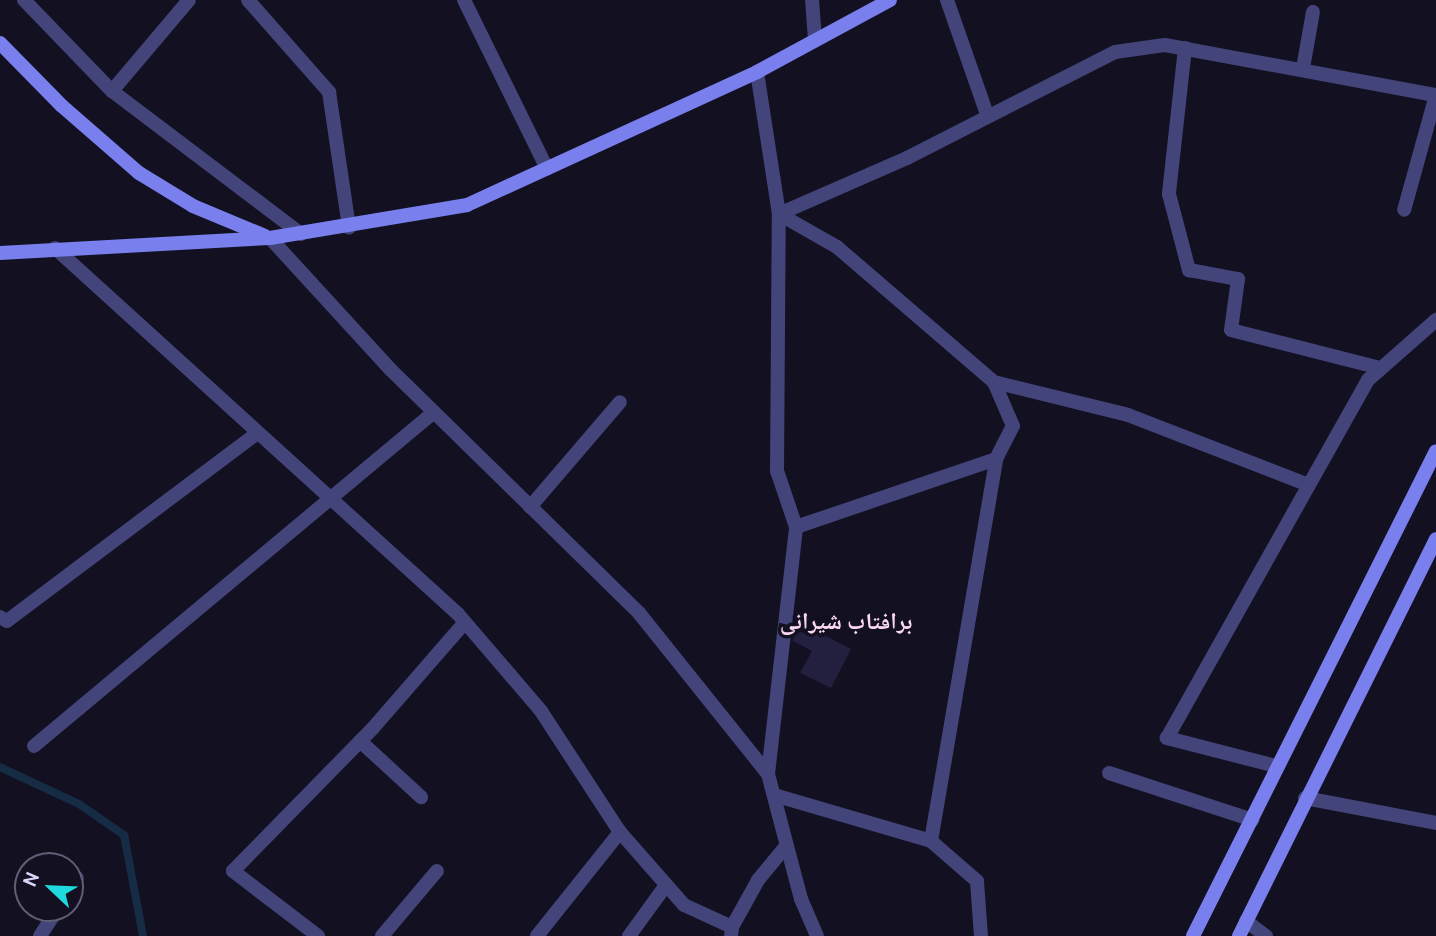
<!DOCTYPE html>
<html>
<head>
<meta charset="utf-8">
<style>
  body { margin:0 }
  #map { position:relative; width:1436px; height:936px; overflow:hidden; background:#121021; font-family:Cabin,"Noto Naskh Arabic",sans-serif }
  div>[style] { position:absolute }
  .stream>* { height:8px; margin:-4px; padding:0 4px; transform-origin:4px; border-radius:4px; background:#162c45 }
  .building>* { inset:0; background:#231f3f }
  .street>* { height:14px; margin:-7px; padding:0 7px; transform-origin:7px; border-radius:7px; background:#42447a }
  .secondary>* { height:14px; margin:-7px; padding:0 7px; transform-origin:7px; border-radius:7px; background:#797fed }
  span { translate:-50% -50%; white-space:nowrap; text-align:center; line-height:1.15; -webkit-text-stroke:7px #121021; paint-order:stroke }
  .quarter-label { font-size:23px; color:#fad7f0; font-weight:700 }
  .north { position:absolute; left:14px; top:852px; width:70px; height:70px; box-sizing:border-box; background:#121021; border:2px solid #615f77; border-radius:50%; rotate:293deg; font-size:19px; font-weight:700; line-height:28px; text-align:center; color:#d7d6f9 }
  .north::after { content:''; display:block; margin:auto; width:24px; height:32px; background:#1ed9de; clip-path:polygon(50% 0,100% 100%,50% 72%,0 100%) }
</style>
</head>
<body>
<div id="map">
  <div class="stream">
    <i style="left:0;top:767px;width:87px;rotate:25.1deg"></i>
    <i style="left:79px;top:804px;width:55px;rotate:34.6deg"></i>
    <i style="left:124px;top:835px;width:103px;rotate:79.3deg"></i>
  </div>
  <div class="building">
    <i style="clip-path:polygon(795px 620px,851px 649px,831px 688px,800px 673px,812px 651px,793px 641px)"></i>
  </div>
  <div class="street">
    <i style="left:24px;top:0;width:127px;rotate:46deg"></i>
    <i style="left:112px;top:91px;width:237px;rotate:37.1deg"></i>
    <i style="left:248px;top:0;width:123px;rotate:48.6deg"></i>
    <i style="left:329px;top:92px;width:137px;rotate:81.6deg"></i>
    <i style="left:464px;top:0;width:188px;rotate:63.8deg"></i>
    <i style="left:812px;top:0;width:40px;rotate:85.7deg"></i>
    <i style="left:947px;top:0;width:121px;rotate:70.7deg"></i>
    <i style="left:1185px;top:48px;width:147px;rotate:96.3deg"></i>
    <i style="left:1169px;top:194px;width:79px;rotate:75.3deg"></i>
    <i style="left:1189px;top:270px;width:50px;rotate:10.4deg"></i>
    <i style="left:1238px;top:279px;width:51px;rotate:97.8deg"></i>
    <i style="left:1231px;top:330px;width:154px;rotate:14.3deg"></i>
    <i style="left:1303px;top:68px;width:57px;rotate:-79.9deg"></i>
    <i style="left:757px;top:72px;width:144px;rotate:81.2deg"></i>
    <i style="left:779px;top:214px;width:67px;rotate:29.6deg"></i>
    <i style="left:837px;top:247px;width:207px;rotate:40.7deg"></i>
    <i style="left:994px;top:382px;width:138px;rotate:13.8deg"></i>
    <i style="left:1128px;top:415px;width:191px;rotate:21.2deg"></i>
    <i style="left:112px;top:91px;width:119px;rotate:-49.8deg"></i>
    <i style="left:270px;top:238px;width:178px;rotate:47.5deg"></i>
    <i style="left:390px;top:369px;width:349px;rotate:44.4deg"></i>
    <i style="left:639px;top:613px;width:206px;rotate:51.3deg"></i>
    <i style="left:768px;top:774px;width:129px;rotate:75.2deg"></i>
    <i style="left:801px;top:899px;width:40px;rotate:66.6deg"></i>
    <i style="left:55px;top:248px;width:544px;rotate:42.25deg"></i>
    <i style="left:458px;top:614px;width:128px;rotate:49.4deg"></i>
    <i style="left:541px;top:711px;width:145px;rotate:56.9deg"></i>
    <i style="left:620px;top:832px;width:133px;rotate:128.6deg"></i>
    <i style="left:530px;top:507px;width:138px;rotate:-49.4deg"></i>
    <i style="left:796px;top:527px;width:211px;rotate:-18.8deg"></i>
    <i style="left:0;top:617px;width:8px;rotate:30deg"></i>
    <i style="left:7px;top:621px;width:313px;rotate:-36.9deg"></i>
    <i style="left:360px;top:741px;width:83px;rotate:42.6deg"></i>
    <i style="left:34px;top:746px;width:521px;rotate:-39.86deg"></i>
    <i style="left:1276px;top:766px;width:113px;rotate:-165.6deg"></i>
    <i style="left:1167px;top:738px;width:411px;rotate:-60.7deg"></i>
    <i style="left:1368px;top:380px;width:91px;rotate:-41.4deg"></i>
    <i style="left:1109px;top:773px;width:151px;rotate:18.1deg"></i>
    <i style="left:768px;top:774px;width:249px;rotate:-83.5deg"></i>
    <i style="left:796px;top:527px;width:59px;rotate:-108.7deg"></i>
    <i style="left:777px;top:471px;width:257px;rotate:-89.6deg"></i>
    <i style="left:779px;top:214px;width:140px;rotate:-23.6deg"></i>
    <i style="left:907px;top:158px;width:233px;rotate:-27deg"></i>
    <i style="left:1115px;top:52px;width:50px;rotate:-8deg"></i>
    <i style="left:1165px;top:45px;width:276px;rotate:10.5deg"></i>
    <i style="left:1436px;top:95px;width:119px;rotate:105.5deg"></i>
    <i style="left:774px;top:795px;width:164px;rotate:16.3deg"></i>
    <i style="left:1305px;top:798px;width:133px;rotate:10.8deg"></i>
    <i style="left:620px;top:832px;width:97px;rotate:48.8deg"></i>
    <i style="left:684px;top:905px;width:53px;rotate:24.6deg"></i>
    <i style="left:732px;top:927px;width:9px;rotate:96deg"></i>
    <i style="left:70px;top:889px;width:13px;rotate:-58deg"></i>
    <i style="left:1246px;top:921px;width:25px;rotate:37deg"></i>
    <i style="left:732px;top:927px;width:54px;rotate:-61deg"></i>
    <i style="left:758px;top:880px;width:45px;rotate:-50.4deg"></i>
    <i style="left:40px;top:936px;width:33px;rotate:-57deg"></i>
    <i style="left:318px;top:936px;width:107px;rotate:-142.6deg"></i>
    <i style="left:233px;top:871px;width:200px;rotate:-45.6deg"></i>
    <i style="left:373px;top:728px;width:140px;rotate:-49deg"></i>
    <i style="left:382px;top:936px;width:85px;rotate:-49.8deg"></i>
    <i style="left:629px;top:936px;width:63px;rotate:-54deg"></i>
    <i style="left:981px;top:936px;width:55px;rotate:-94.2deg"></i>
    <i style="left:977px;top:881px;width:61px;rotate:-139deg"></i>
    <i style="left:931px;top:841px;width:387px;rotate:-80.3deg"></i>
    <i style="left:996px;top:459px;width:37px;rotate:-63deg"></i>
    <i style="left:1013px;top:426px;width:48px;rotate:-113.4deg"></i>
  </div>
  <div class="secondary">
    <i style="left:0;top:43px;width:88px;rotate:45.5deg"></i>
    <i style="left:62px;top:106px;width:102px;rotate:41deg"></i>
    <i style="left:139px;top:173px;width:63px;rotate:31.4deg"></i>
    <i style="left:193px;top:206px;width:78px;rotate:22.6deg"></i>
    <i style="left:0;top:253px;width:270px;rotate:-3.2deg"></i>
    <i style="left:270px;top:238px;width:200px;rotate:-9.5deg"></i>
    <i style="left:467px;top:205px;width:319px;rotate:-24.6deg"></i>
    <i style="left:757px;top:72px;width:151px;rotate:-28.4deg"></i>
    <i style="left:1193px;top:936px;width:542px;rotate:-63.39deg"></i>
    <i style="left:1239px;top:936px;width:443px;rotate:-63.6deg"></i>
  </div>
  <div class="quarter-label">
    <span style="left:846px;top:621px">برافتاب شیرانی</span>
  </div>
  <div class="north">N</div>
</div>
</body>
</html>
